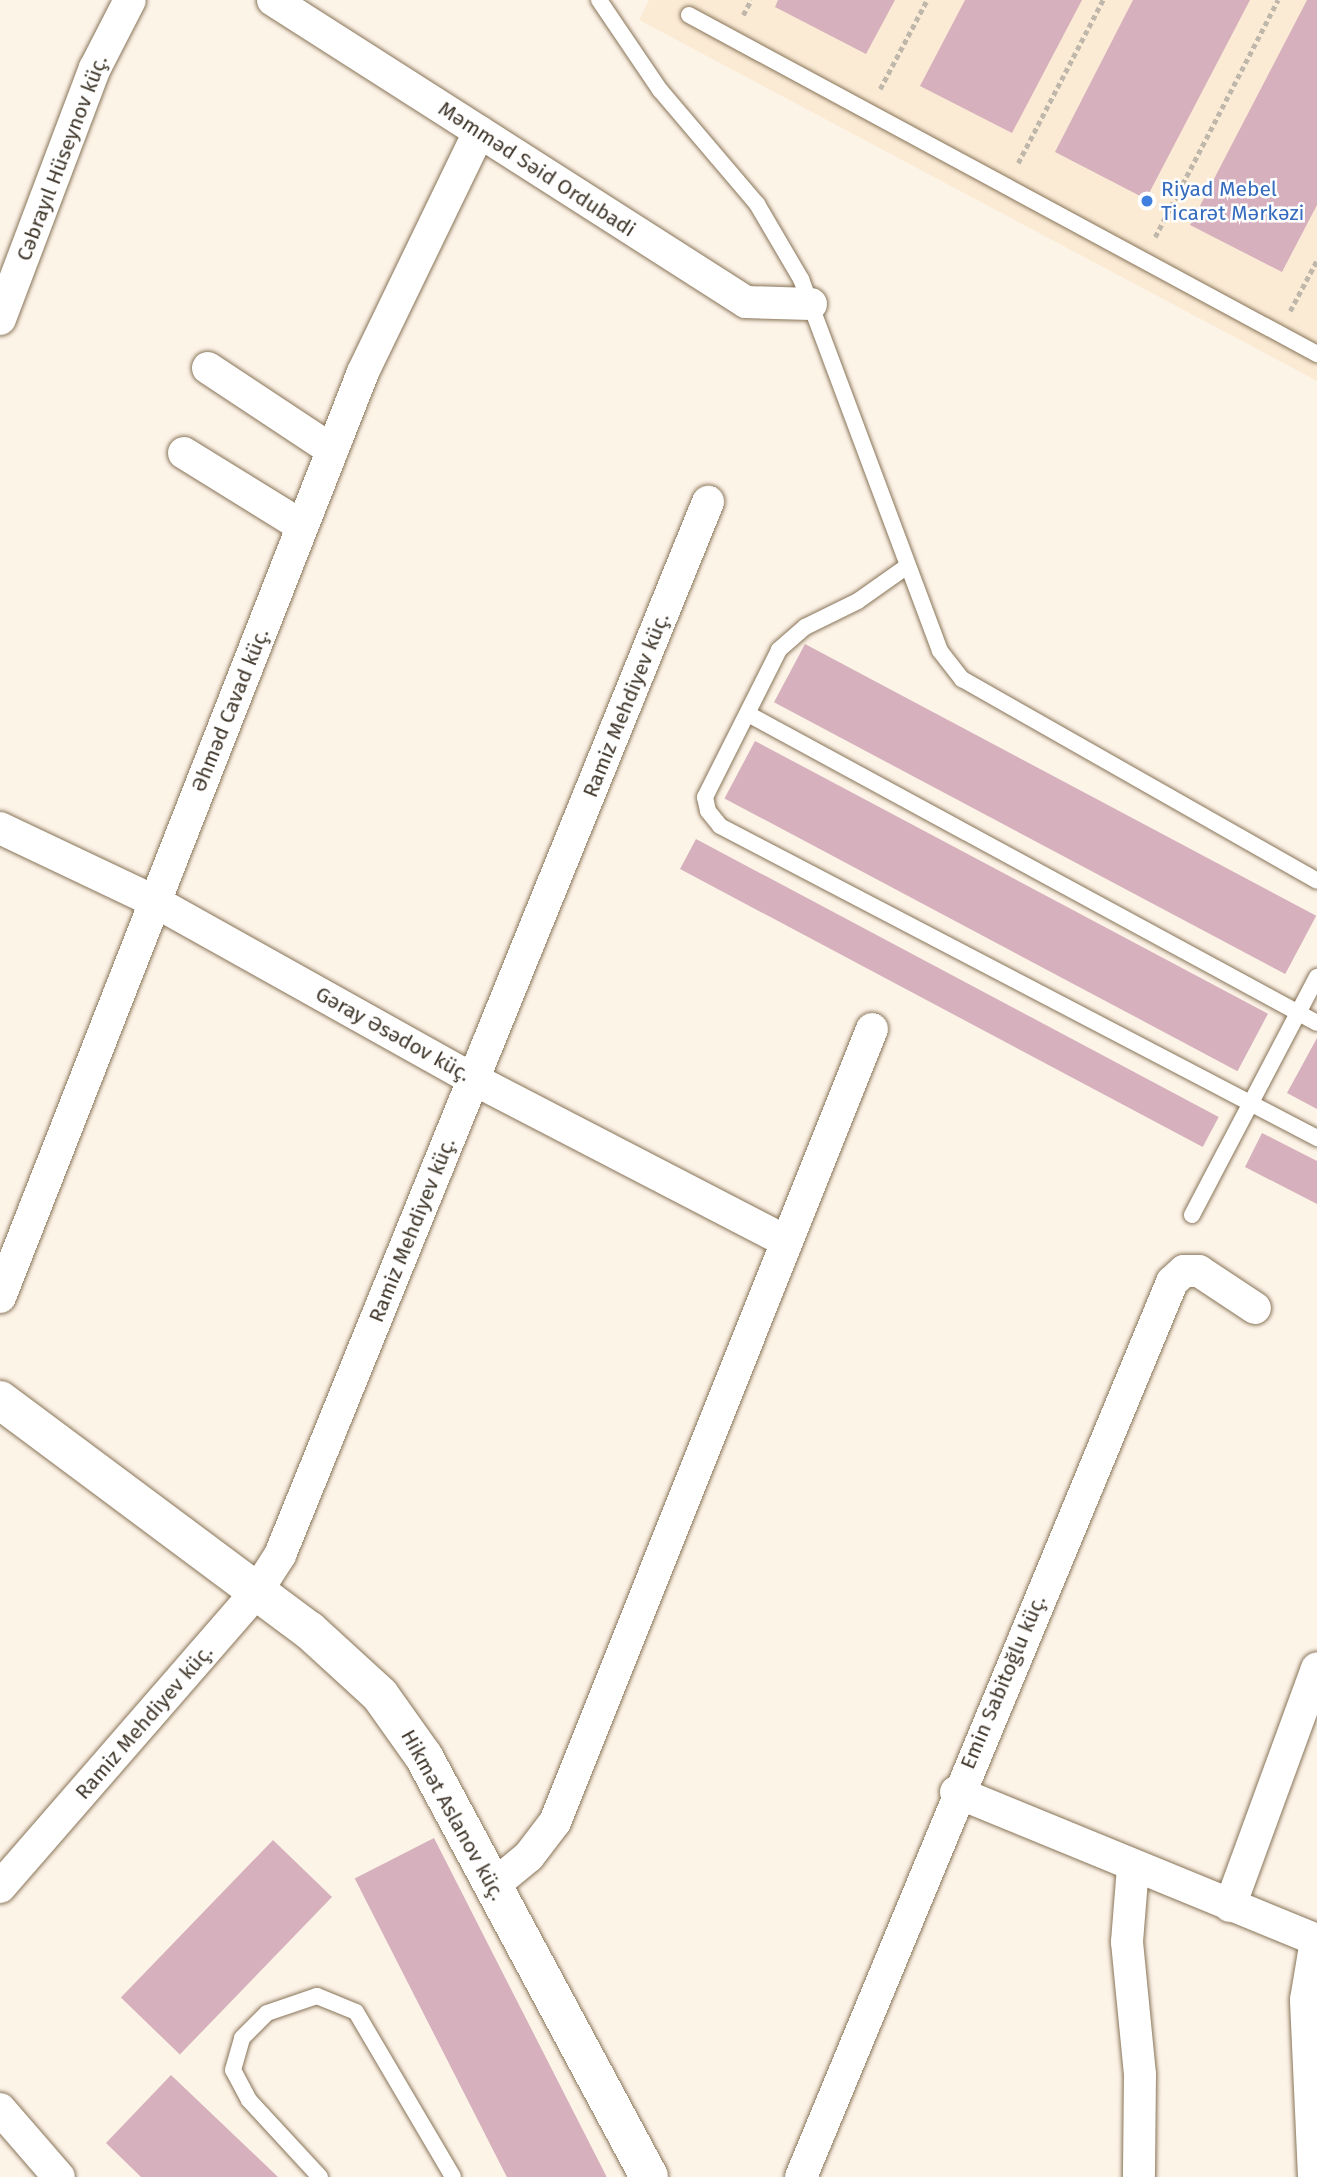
<!DOCTYPE html>
<html>
<head>
<meta charset="utf-8">
<style>
  body { margin:0 }
  #map { position:relative; width:1317px; height:2177px; overflow:hidden; background:#fdf4e8; font-family:"Fira Sans",sans-serif }
  div>[style] { position:absolute }
  .built>* { inset:0; background:#fbebd5 }
  .building>* { inset:0; background:#d6b0bc; transform-origin:0 0 }
  .path>* { height:4.5px; margin-top:-2.25px; transform-origin:0; background:repeating-linear-gradient(90deg,#c0b7ab 0 5px,transparent 0 8.5px) }
  .roads { filter:drop-shadow(0 0 2px #887458) drop-shadow(0 0 2px #887458) }
  .service>* { height:16px; margin:-8px; padding:0 8px; transform-origin:8px; border-radius:8px; background:#fff }
  .minor>* { height:32px; margin:-16px; padding:0 16px; transform-origin:16px; border-radius:16px; background:#fff }
  .tertiary>* { height:38px; margin:-19px; padding:0 19px; transform-origin:19px; border-radius:19px; background:#fff }
  .dots>* { width:19px; height:19px; translate:-50% -50%; box-sizing:border-box; border:4px solid #fff; border-radius:50% }
  span { translate:-50% -50%; white-space:nowrap; text-align:center; line-height:1.15; -webkit-text-stroke:5px #fff; paint-order:stroke }
  .street-label { font-size:21px; color:#41382c }
  .shop-label { font-size:21px; color:#366cbe }
  .left { translate:0 -50%; text-align:left }
</style>
</head>
<body>
<div id="map">
  <div class="built">
    <i style="clip-path:polygon(649px 0,1317px 0,1317px 381px,639px 20px)"></i>
  </div>
  <div class="building">
    <i style="clip-path:polygon(778px 0,895px 0,866px 54px,775px 7px)"></i>
    <i style="clip-path:polygon(965px 0,1082px 0,1012px 133px,920px 86px)"></i>
    <i style="clip-path:polygon(1133px 0,1250px 0,1146px 199px,1055px 152px)"></i>
    <i style="clip-path:polygon(1307px 0,1317px 0,1317px 205px,1282px 272px,1190px 225px)"></i>
    <i style="left:805px;top:644px;width:579px;height:66px;rotate:28deg"></i>
    <i style="left:755px;top:741px;width:581px;height:65px;rotate:28deg"></i>
    <i style="left:696px;top:839px;width:592px;height:34px;rotate:28deg"></i>
    <i style="clip-path:polygon(1317px 1038px,1317px 1109px,1287px 1093px)"></i>
    <i style="clip-path:polygon(1262px 1133px,1317px 1161px,1317px 1204px,1245px 1167px)"></i>
    <i style="left:434px;top:1838px;width:380px;height:89px;rotate:63deg"></i>
    <i style="left:273px;top:1840px;width:82px;height:219px;rotate:44deg"></i>
    <i style="clip-path:polygon(171px 2075px,278px 2177px,141px 2177px,106px 2143px)"></i>
  </div>
  <div class="path">
    <i style="left:743px;top:15px;width:17px;rotate:-62deg"></i>
    <i style="left:880px;top:89px;width:101px;rotate:-62.2deg"></i>
    <i style="left:1018px;top:163px;width:184px;rotate:-62.5deg"></i>
    <i style="left:1155px;top:237px;width:267px;rotate:-62.6deg"></i>
    <i style="left:1290px;top:311px;width:58px;rotate:-62.1deg"></i>
  </div>
  <div class="roads">
    <div class="service">
      <i style="left:599px;top:0;width:109px;rotate:55.9deg"></i>
      <i style="left:660px;top:90px;width:150px;rotate:49.6deg"></i>
      <i style="left:757px;top:204px;width:87px;rotate:59.6deg"></i>
      <i style="left:801px;top:279px;width:397px;rotate:69.5deg"></i>
      <i style="left:940px;top:651px;width:36px;rotate:52deg"></i>
      <i style="left:962px;top:679px;width:408px;rotate:29.6deg"></i>
      <i style="left:689px;top:15px;width:714px;rotate:28.36deg"></i>
      <i style="left:906px;top:567px;width:59px;rotate:144.7deg"></i>
      <i style="left:858px;top:601px;width:59px;rotate:153.9deg"></i>
      <i style="left:805px;top:627px;width:35px;rotate:139deg"></i>
      <i style="left:779px;top:650px;width:165px;rotate:116.7deg"></i>
      <i style="left:705px;top:797px;width:14px;rotate:78deg"></i>
      <i style="left:708px;top:811px;width:19px;rotate:51deg"></i>
      <i style="left:720px;top:826px;width:674px;rotate:27.59deg"></i>
      <i style="left:748px;top:714px;width:647px;rotate:28.5deg"></i>
      <i style="left:1192px;top:1215px;width:269px;rotate:-62.3deg"></i>
      <i style="left:320px;top:2177px;width:105px;rotate:-132.7deg"></i>
      <i style="left:249px;top:2100px;width:34px;rotate:-118deg"></i>
      <i style="left:233px;top:2070px;width:33px;rotate:-74deg"></i>
      <i style="left:242px;top:2038px;width:35px;rotate:-45deg"></i>
      <i style="left:267px;top:2013px;width:53px;rotate:-18.8deg"></i>
      <i style="left:317px;top:1996px;width:42px;rotate:22.3deg"></i>
      <i style="left:356px;top:2012px;width:191px;rotate:59.5deg"></i>
    </div>
    <div class="minor">
      <i style="left:273px;top:0;width:561px;rotate:32.56deg"></i>
      <i style="left:746px;top:302px;width:65px;rotate:1.8deg"></i>
      <i style="left:0;top:319px;width:268px;rotate:-69.3deg"></i>
      <i style="left:95px;top:68px;width:76px;rotate:-62.8deg"></i>
      <i style="left:208px;top:368px;width:149px;rotate:33.5deg"></i>
      <i style="left:184px;top:453px;width:139px;rotate:31.7deg"></i>
      <i style="left:0;top:828px;width:170px;rotate:25.4deg"></i>
      <i style="left:154px;top:901px;width:365px;rotate:29.2deg"></i>
      <i style="left:473px;top:1079px;width:352px;rotate:27.4deg"></i>
      <i style="left:0;top:1297px;width:994px;rotate:-68.57deg"></i>
      <i style="left:363px;top:372px;width:267px;rotate:-64.2deg"></i>
      <i style="left:956px;top:1792px;width:390px;rotate:22.3deg"></i>
      <i style="left:1133px;top:1867px;width:75px;rotate:94.6deg"></i>
      <i style="left:1127px;top:1942px;width:134px;rotate:84.4deg"></i>
      <i style="left:1140px;top:2075px;width:102px;rotate:90.6deg"></i>
      <i style="left:494px;top:1885px;width:45px;rotate:-39.6deg"></i>
      <i style="left:529px;top:1856px;width:43px;rotate:-52.6deg"></i>
      <i style="left:555px;top:1822px;width:854px;rotate:-68.21deg"></i>
      <i style="left:0;top:1887px;width:392px;rotate:-49deg"></i>
      <i style="left:257px;top:1591px;width:43px;rotate:-57.4deg"></i>
      <i style="left:280px;top:1555px;width:1137px;rotate:-67.88deg"></i>
      <i style="left:1230px;top:1906px;width:253px;rotate:-69.9deg"></i>
      <i style="left:0;top:2109px;width:90px;rotate:49.1deg"></i>
      <i style="left:801px;top:2177px;width:969px;rotate:-67.48deg"></i>
      <i style="left:1172px;top:1282px;width:16px;rotate:-43deg"></i>
      <i style="left:1184px;top:1271px;width:15px"></i>
      <i style="left:1199px;top:1271px;width:67px;rotate:33.5deg"></i>
      <i style="left:1314px;top:2177px;width:177px;rotate:-92.6deg"></i>
      <i style="left:1306px;top:2000px;width:61px;rotate:-80.5deg"></i>
    </div>
    <div class="tertiary">
      <i style="left:0;top:1400px;width:385px;rotate:36.7deg"></i>
      <i style="left:309px;top:1630px;width:96px;rotate:42.5deg"></i>
      <i style="left:380px;top:1695px;width:76px;rotate:54.6deg"></i>
      <i style="left:424px;top:1757px;width:476px;rotate:61.8deg"></i>
    </div>
  </div>
  <div class="dots">
    <i style="left:1147px;top:201px;background:#3f7fe0"></i>
  </div>
  <div class="street-label">
    <span style="left:62px;top:158px;rotate:-69deg">Cəbrayıl Hüseynov küç.</span>
    <span style="left:537px;top:169px;rotate:33deg">Məmməd Səid Ordubadi</span>
    <span style="left:626px;top:705px;rotate:-68deg">Ramiz Mehdiyev küç.</span>
    <span style="left:230px;top:710px;rotate:-68deg">Əhməd Cavad küç.</span>
    <span style="left:393px;top:1034px;rotate:29deg">Gəray Əsədov küç.</span>
    <span style="left:412px;top:1230px;rotate:-68deg">Ramiz Mehdiyev küç.</span>
    <span style="left:1003px;top:1682px;rotate:-67deg">Emin Sabitoğlu küç.</span>
    <span style="left:144px;top:1722px;rotate:-49deg">Ramiz Mehdiyev küç.</span>
    <span style="left:453px;top:1815px;rotate:61deg">Hikmət Aslanov küç.</span>
  </div>
  <div class="shop-label">
    <span class="left" style="left:1161px;top:201px">Riyad Mebel<br>Ticarət Mərkəzi</span>
  </div>
</div>
</body>
</html>
